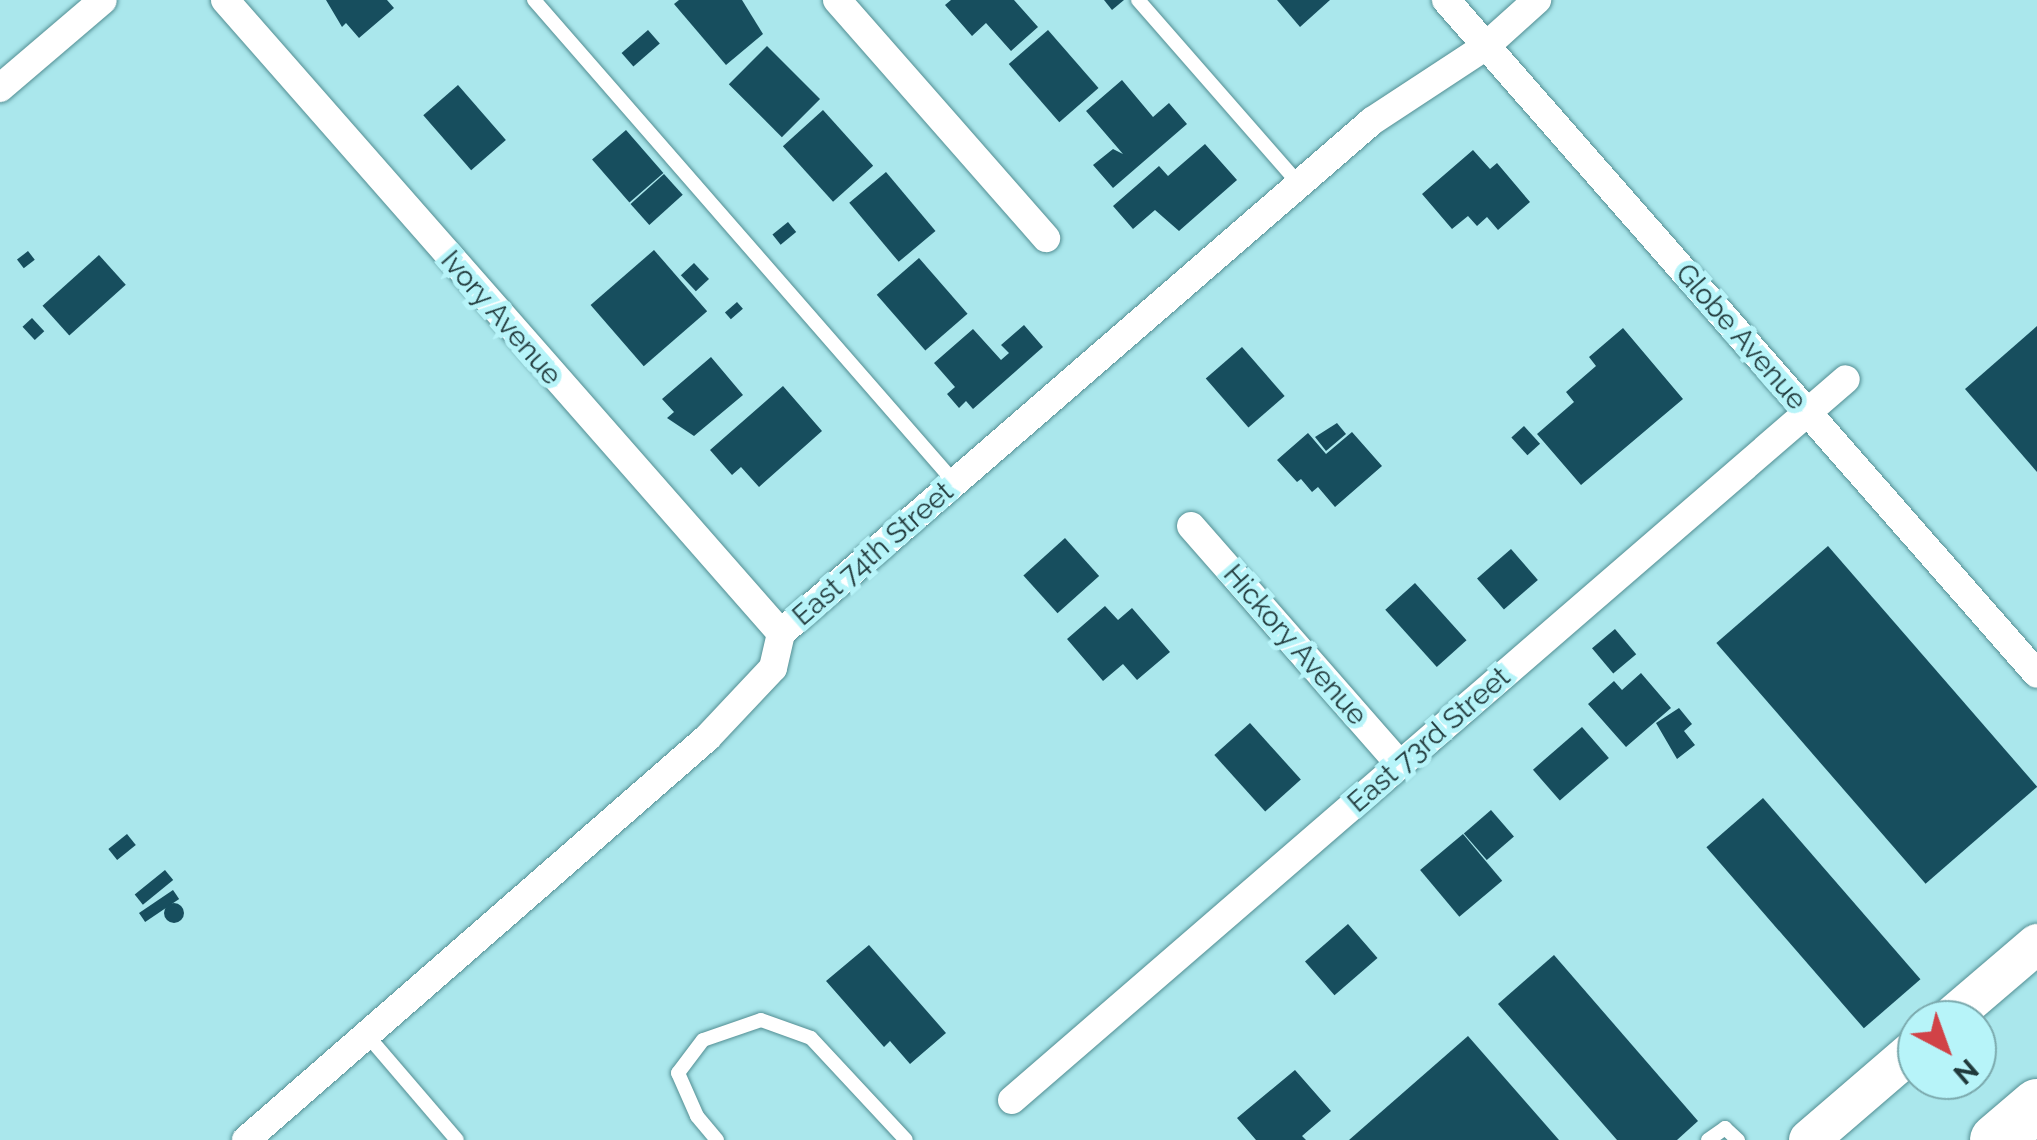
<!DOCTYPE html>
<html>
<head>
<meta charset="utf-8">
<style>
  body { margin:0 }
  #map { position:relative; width:2037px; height:1140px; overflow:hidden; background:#aae7ec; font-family:Raleway,sans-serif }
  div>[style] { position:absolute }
  .building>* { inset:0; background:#174e5e; transform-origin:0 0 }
  .round { border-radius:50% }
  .roads { filter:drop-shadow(0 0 2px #538e93) drop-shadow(0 0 2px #538e93) }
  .lane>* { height:14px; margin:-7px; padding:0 7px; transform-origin:7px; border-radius:7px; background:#fff }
  .street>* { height:28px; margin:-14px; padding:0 14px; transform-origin:14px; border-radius:14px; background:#fff }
  .secondary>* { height:40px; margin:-20px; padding:0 20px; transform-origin:20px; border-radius:20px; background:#fff }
  .highway>* { height:52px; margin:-26px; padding:0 26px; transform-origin:26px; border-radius:26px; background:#fff }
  span { translate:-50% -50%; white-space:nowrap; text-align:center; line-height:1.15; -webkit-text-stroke:10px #b7f4f9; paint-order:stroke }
  .street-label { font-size:28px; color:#20393b }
  .north { position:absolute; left:1897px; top:1000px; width:100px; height:100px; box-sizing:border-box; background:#b7f4f9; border:2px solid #7ba9ad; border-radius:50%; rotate:139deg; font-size:28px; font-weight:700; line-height:40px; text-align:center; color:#20393b }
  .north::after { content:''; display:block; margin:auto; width:35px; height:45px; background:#d14247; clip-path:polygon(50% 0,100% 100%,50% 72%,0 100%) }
</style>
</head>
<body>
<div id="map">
  <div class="building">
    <i style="clip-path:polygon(326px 0,387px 0,394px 8px,359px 38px,346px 23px,342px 27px)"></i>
    <i style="clip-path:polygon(679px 0,742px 0,763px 34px,726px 65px,674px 4px)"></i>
    <i style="clip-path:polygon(951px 0,1014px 0,1038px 27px,1011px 51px,986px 23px,972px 36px,945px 5px)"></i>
    <i style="clip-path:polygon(1104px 0,1124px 0,1112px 10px)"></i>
    <i style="clip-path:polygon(1277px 0,1330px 0,1300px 27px)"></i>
    <i style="left:648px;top:30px;width:18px;height:35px;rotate:49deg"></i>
    <i style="left:1048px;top:30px;width:77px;height:52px;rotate:49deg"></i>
    <i style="left:767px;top:46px;width:75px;height:54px;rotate:45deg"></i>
    <i style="clip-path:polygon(1122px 80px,1153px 117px,1169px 103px,1187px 124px,1113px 188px,1093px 165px,1113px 149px,1123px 154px,1086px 111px)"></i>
    <i style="left:458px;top:85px;width:73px;height:46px;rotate:49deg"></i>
    <i style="left:823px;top:110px;width:75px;height:54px;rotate:48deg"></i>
    <i style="left:626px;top:130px;width:57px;height:45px;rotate:49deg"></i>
    <i style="clip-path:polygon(1205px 144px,1237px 180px,1179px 231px,1155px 210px,1133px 229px,1113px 206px,1159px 166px,1168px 176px)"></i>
    <i style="clip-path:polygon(1473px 150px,1490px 169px,1497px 163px,1530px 202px,1498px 230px,1487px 217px,1477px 226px,1468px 216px,1452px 229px,1422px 194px)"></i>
    <i style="left:886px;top:172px;width:77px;height:48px;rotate:50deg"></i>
    <i style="left:664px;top:174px;width:28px;height:45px;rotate:48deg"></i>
    <i style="left:788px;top:222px;width:13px;height:20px;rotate:51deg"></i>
    <i style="left:654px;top:250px;width:81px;height:84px;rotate:49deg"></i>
    <i style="left:28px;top:251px;width:11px;height:14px;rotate:52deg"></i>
    <i style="left:99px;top:255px;width:40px;height:76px;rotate:48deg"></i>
    <i style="left:919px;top:258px;width:74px;height:56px;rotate:49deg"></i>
    <i style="left:694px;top:263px;width:22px;height:18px;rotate:47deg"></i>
    <i style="left:737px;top:302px;width:9px;height:16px;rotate:49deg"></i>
    <i style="left:32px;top:318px;width:18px;height:13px;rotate:47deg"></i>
    <i style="clip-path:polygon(1024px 325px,1043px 347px,973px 409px,966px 401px,959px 408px,947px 394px,955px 387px,934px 363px,973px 329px,1001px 360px,1009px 353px,1001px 345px)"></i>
    <i style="clip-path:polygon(2037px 326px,2037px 472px,1965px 389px)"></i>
    <i style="clip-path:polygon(1623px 328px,1683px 399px,1581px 485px,1537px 434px,1574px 402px,1566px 392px,1596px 366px,1589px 357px)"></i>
    <i style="left:1242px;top:347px;width:65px;height:48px;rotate:49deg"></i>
    <i style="clip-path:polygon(711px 357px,743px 395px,694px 436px,667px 418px,674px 412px,662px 399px)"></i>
    <i style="clip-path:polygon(783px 386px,822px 431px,759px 487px,741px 467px,732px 475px,710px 450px)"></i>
    <i style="clip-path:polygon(1337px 423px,1346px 434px,1326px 451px,1315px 437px)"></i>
    <i style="left:1524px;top:426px;width:24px;height:17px;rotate:48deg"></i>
    <i style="clip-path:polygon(1352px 432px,1382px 466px,1335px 507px,1318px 487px,1312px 492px,1301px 479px,1297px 482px,1277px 460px,1308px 433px,1326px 454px)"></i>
    <i style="left:1065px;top:538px;width:51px;height:56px;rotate:48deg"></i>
    <i style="left:1828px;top:546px;width:319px;height:148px;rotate:49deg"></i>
    <i style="left:1511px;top:549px;width:41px;height:45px;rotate:49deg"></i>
    <i style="left:1415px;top:583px;width:77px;height:40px;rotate:48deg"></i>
    <i style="clip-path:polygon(1105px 606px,1118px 620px,1132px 608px,1170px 652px,1137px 680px,1123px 664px,1103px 681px,1067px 639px)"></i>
    <i style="left:1615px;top:629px;width:33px;height:30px;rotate:50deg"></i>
    <i style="clip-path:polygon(1641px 673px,1671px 708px,1626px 747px,1588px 704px,1614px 681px,1622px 690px)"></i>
    <i style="clip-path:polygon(1679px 708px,1692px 724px,1684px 731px,1695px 745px,1677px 759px,1656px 723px)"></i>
    <i style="left:1250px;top:723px;width:76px;height:48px;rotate:48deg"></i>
    <i style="left:1582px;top:727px;width:41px;height:65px;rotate:49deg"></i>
    <i style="left:1763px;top:798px;width:240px;height:75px;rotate:49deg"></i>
    <i style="left:1491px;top:810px;width:35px;height:36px;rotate:49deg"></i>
    <i style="left:127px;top:834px;width:14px;height:24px;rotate:51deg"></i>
    <i style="left:1463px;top:834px;width:61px;height:56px;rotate:50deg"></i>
    <i style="left:165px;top:870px;width:13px;height:39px;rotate:51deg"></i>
    <i style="left:173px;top:890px;width:11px;height:41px;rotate:56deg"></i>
    <i class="round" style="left:164px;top:903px;width:20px;height:20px"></i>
    <i style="left:1348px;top:924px;width:45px;height:57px;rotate:49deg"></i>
    <i style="clip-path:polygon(869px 945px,946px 1033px,910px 1064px,890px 1041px,884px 1047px,826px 981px)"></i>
    <i style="clip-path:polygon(1554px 955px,1698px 1121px,1677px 1140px,1617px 1140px,1498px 1004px)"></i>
    <i style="clip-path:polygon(1468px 1036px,1559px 1140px,1349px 1140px)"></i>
    <i style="clip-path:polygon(1295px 1070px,1331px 1111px,1302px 1136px,1306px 1140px,1256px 1140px,1237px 1118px)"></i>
  </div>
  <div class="roads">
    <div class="lane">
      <i style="left:534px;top:0;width:641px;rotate:48.92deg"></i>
      <i style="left:1138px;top:0;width:244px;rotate:48.8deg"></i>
      <i style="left:367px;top:1035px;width:138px;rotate:49.4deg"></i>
      <i style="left:717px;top:1140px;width:31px;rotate:-130deg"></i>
      <i style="left:697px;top:1116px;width:47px;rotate:-113.8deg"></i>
      <i style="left:678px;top:1073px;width:41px;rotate:-52.9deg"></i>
      <i style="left:703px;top:1040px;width:61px;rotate:-19deg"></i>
      <i style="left:761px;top:1020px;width:53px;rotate:19.8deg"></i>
      <i style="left:811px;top:1038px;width:139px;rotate:47deg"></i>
      <i style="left:1708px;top:1140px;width:21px;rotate:-35deg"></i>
      <i style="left:1725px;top:1128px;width:18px;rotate:43deg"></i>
    </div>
    <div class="street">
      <i style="left:225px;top:0;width:843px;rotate:48.71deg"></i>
      <i style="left:837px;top:0;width:317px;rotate:48.7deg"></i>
      <i style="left:1446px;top:0;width:896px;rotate:48.75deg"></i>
      <i style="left:0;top:88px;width:135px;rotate:-40.5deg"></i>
      <i style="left:1191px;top:526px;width:317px;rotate:48.8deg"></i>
      <i style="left:1012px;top:1100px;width:1102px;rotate:-40.84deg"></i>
      <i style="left:246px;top:1140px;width:612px;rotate:-41.09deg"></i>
      <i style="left:707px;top:738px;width:96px;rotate:-46.7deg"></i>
      <i style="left:773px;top:668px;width:36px;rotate:-77deg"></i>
      <i style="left:781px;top:633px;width:782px;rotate:-40.9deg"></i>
      <i style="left:1372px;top:121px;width:136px;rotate:-33.3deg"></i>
      <i style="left:1486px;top:46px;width:69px;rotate:-42deg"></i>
    </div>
    <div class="secondary">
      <i style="left:1948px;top:1020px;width:117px;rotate:-40.5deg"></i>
      <i style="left:1809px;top:1140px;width:143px;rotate:-40.7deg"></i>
    </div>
    <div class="highway">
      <i style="left:1996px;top:1140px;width:54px;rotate:-40.5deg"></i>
    </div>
  </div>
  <div class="street-label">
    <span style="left:501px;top:318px;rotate:49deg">Ivory Avenue</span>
    <span style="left:1741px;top:337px;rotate:49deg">Globe Avenue</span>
    <span style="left:873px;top:554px;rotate:-41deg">East 74th Street</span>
    <span style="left:1295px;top:645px;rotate:49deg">Hickory Avenue</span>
    <span style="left:1429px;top:740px;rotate:-41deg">East 73rd Street</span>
  </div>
  <div class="north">N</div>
</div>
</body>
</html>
